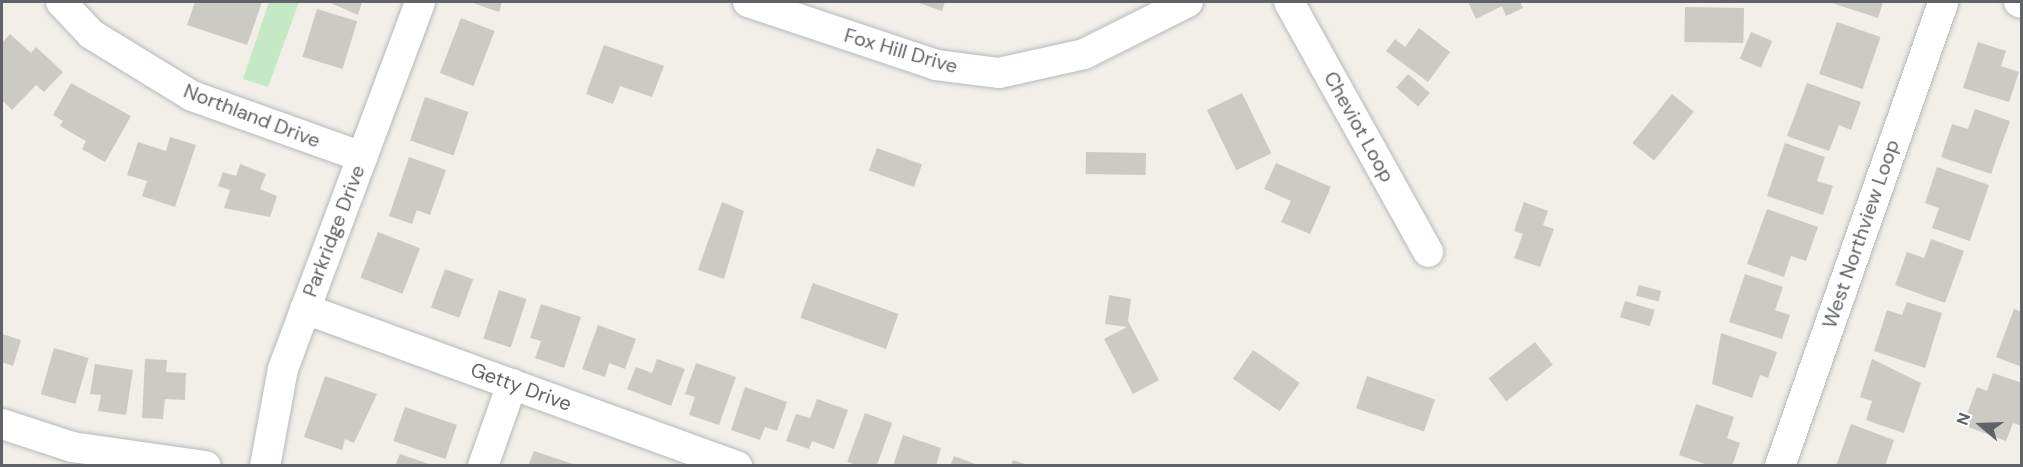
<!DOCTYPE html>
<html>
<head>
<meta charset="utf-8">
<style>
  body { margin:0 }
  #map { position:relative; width:2023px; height:467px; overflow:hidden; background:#f1efe8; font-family:"DM Sans",sans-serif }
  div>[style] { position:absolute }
  .green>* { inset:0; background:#c5e8c5 }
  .building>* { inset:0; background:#cccac5; transform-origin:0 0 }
  .roads { filter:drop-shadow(0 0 2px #b5b8bc) drop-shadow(0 0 2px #b5b8bc) }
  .minor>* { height:30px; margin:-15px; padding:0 15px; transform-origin:15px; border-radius:15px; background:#fff }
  span { translate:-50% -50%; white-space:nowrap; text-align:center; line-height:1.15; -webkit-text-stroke:6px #fff; paint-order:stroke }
  .street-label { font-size:20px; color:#5f6368 }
  .frame { position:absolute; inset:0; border:3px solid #5f6368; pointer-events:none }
  .north { position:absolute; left:1951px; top:395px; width:60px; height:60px; -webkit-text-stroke:4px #fff; paint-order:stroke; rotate:289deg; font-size:16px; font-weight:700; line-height:24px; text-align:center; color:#5f6368 }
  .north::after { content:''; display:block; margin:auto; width:21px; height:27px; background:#5f6368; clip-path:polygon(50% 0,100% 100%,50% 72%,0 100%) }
</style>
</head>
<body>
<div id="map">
  <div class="green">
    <i style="clip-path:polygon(269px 2px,299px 2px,268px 87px,243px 79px)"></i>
  </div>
  <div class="building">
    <i style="clip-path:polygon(195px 2px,262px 2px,247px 45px,187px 25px)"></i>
    <i style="clip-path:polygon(328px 2px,362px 2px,358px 15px)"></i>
    <i style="clip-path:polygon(470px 2px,502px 2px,499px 12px)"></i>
    <i style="clip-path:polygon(916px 2px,945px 2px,942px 11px)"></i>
    <i style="clip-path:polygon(1468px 2px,1520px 2px,1523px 8px,1506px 16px,1502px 6px,1476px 19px)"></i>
    <i style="clip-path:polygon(1829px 2px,1883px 2px,1878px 18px)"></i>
    <i style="left:1685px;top:7px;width:59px;height:35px;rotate:1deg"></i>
    <i style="left:317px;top:9px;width:42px;height:50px;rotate:17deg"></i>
    <i style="left:461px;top:18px;width:36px;height:59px;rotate:21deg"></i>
    <i style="left:1837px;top:22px;width:46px;height:55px;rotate:19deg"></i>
    <i style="clip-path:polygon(1419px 28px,1450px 52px,1428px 82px,1386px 51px,1395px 39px,1405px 47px)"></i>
    <i style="left:1751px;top:32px;width:23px;height:29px;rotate:23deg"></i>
    <i style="clip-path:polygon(10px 34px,31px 53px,36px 47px,63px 72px,44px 92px,36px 85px,12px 110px,2px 100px,2px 43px)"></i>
    <i style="clip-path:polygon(1978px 42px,2006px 51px,2001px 66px,2019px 72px,2009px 102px,1963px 88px)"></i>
    <i style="clip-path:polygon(604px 45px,664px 66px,652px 97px,620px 86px,613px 104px,586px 94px)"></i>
    <i style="left:1408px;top:74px;width:29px;height:18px;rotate:41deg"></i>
    <i style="clip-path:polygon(71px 83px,131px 116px,105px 162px,82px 149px,86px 141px,60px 126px,63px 121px,53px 115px)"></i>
    <i style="clip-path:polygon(1807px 83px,1861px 102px,1851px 130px,1839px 125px,1829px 151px,1787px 136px)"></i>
    <i style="left:1242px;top:93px;width:67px;height:39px;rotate:64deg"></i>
    <i style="left:1672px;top:94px;width:28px;height:63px;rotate:39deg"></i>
    <i style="left:425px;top:97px;width:46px;height:46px;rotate:19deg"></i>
    <i style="clip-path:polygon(1975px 109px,2010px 121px,1991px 174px,1941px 157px,1952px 124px,1968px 129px)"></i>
    <i style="clip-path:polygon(170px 137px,196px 145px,175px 207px,142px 196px,147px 181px,127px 175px,138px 142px,166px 151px)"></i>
    <i style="clip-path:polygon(1785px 143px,1825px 157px,1817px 181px,1833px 186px,1823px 215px,1767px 196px)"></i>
    <i style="left:877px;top:148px;width:48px;height:24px;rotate:20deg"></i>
    <i style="left:1086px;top:152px;width:60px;height:22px;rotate:1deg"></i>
    <i style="clip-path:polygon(409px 157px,446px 170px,430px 215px,417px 210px,412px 224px,389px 216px)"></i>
    <i style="clip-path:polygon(1276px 163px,1331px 187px,1310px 234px,1281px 222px,1291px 201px,1264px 189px)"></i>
    <i style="clip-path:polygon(240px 164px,266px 174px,260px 189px,277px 196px,270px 217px,224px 208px,230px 190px,218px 186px,223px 172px,236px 176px)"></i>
    <i style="clip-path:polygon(1937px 167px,1989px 185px,1970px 241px,1932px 228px,1939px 208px,1925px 203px)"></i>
    <i style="clip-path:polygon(722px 202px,744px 211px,724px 279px,698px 270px)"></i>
    <i style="clip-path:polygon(1524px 202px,1548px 211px,1543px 225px,1554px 229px,1540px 267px,1514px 258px,1523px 234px,1514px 231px)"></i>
    <i style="clip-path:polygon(1767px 209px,1818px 227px,1806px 261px,1791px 256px,1784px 277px,1747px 264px)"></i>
    <i style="left:378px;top:232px;width:45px;height:49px;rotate:21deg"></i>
    <i style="clip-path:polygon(1931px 239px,1964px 251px,1945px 303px,1895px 285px,1907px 252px,1924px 258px)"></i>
    <i style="left:445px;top:269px;width:30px;height:41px;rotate:20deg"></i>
    <i style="clip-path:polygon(1745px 274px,1783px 287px,1775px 310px,1790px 315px,1782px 339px,1729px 322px)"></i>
    <i style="left:813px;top:283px;width:91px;height:37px;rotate:20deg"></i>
    <i style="left:1639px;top:285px;width:23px;height:11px;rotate:15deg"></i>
    <i style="left:499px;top:290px;width:29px;height:51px;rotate:18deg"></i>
    <i style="clip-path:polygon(1109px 295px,1131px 299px,1128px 321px,1159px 380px,1133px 394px,1104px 339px,1127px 327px,1105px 324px)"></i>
    <i style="left:1625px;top:301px;width:31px;height:17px;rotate:17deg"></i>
    <i style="clip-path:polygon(1907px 302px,1942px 313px,1925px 368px,1874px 351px,1887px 310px,1902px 315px)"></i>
    <i style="clip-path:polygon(541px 304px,581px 317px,564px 368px,535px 358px,541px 341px,530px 338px)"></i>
    <i style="clip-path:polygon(2014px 309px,2022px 312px,2022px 367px,1996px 357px)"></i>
    <i style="clip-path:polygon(598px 325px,636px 339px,625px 369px,609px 363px,605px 377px,582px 369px)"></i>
    <i style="clip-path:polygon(1721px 333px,1777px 352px,1768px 378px,1760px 375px,1752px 398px,1712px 384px)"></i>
    <i style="clip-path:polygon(2px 334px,21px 340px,13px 366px,2px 362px)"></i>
    <i style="left:1535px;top:342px;width:29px;height:59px;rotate:52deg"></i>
    <i style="left:54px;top:348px;width:36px;height:48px;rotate:16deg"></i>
    <i style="left:1253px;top:350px;width:57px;height:35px;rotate:35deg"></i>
    <i style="clip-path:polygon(145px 359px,167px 360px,166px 372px,186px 373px,185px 400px,165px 399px,163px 419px,142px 418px)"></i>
    <i style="clip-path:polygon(657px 359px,685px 369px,671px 406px,627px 389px,636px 367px,652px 373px)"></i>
    <i style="clip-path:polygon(1872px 359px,1921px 383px,1904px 433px,1866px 420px,1872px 401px,1860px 397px)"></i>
    <i style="clip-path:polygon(696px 363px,736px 377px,719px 425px,689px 415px,695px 397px,685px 394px)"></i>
    <i style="clip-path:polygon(95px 364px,133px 370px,126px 415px,98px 411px,101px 395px,90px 394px)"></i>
    <i style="clip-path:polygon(1993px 373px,2022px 383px,2022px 426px,2013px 423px,2006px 441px,1963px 425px,1977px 387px,1987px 391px)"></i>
    <i style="clip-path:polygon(325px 376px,377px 394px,354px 443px,345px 439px,342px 450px,304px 437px)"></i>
    <i style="left:1367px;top:376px;width:72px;height:34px;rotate:19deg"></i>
    <i style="clip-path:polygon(745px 387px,787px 402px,777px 431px,765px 427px,760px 440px,731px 430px)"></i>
    <i style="clip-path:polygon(817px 399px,848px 410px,834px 449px,812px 441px,809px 449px,786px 441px,796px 414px,810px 418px)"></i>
    <i style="clip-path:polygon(1696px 404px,1734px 417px,1727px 438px,1740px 443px,1732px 466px,1711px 466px,1679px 455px)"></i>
    <i style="left:405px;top:407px;width:55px;height:36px;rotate:19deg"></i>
    <i style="left:865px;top:413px;width:29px;height:52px;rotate:20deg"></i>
    <i style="clip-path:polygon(1851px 424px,1894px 440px,1885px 466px,1836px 466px)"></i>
    <i style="clip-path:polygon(903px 435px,941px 448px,936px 466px,893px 466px)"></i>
    <i style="clip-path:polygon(534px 451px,576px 465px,576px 466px,528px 466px)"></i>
    <i style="clip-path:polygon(400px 454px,432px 465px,432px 466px,395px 466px)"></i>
    <i style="clip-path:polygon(954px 456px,978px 465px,978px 466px,950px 466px)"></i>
    <i style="clip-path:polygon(1013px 460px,1028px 465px,1028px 466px,1011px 466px)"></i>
  </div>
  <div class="roads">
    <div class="minor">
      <i style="left:61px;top:2px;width:44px;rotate:46.8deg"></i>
      <i style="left:91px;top:34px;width:119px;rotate:31.5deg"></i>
      <i style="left:192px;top:96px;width:181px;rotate:19.7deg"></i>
      <i style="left:748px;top:2px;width:198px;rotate:18.5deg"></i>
      <i style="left:936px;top:65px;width:64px;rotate:7.2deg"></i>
      <i style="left:999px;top:73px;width:87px;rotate:-12.6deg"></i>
      <i style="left:1084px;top:54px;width:116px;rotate:-26.6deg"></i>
      <i style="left:1289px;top:2px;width:286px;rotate:60.9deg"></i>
      <i style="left:2019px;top:2px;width:3px;rotate:18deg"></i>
      <i style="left:305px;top:309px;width:460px;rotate:20deg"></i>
      <i style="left:2px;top:424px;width:74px;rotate:18.2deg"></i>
      <i style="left:72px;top:447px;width:135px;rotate:8.1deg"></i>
      <i style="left:265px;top:466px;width:99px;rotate:-79.5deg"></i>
      <i style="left:283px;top:369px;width:392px;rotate:-69.5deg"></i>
      <i style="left:483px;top:466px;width:87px;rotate:-70.5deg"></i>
      <i style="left:1780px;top:466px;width:492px;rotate:-70.6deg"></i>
    </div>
  </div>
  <div class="street-label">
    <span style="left:901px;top:51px;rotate:16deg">Fox Hill Drive</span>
    <span style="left:252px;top:116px;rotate:21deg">Northland Drive</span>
    <span style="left:1359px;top:127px;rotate:61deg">Cheviot Loop</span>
    <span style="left:334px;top:231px;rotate:-69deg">Parkridge Drive</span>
    <span style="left:1861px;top:234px;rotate:-71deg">West Northview Loop</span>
    <span style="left:521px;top:387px;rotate:20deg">Getty Drive</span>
  </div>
  <div class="frame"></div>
  <div class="north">N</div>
</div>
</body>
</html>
